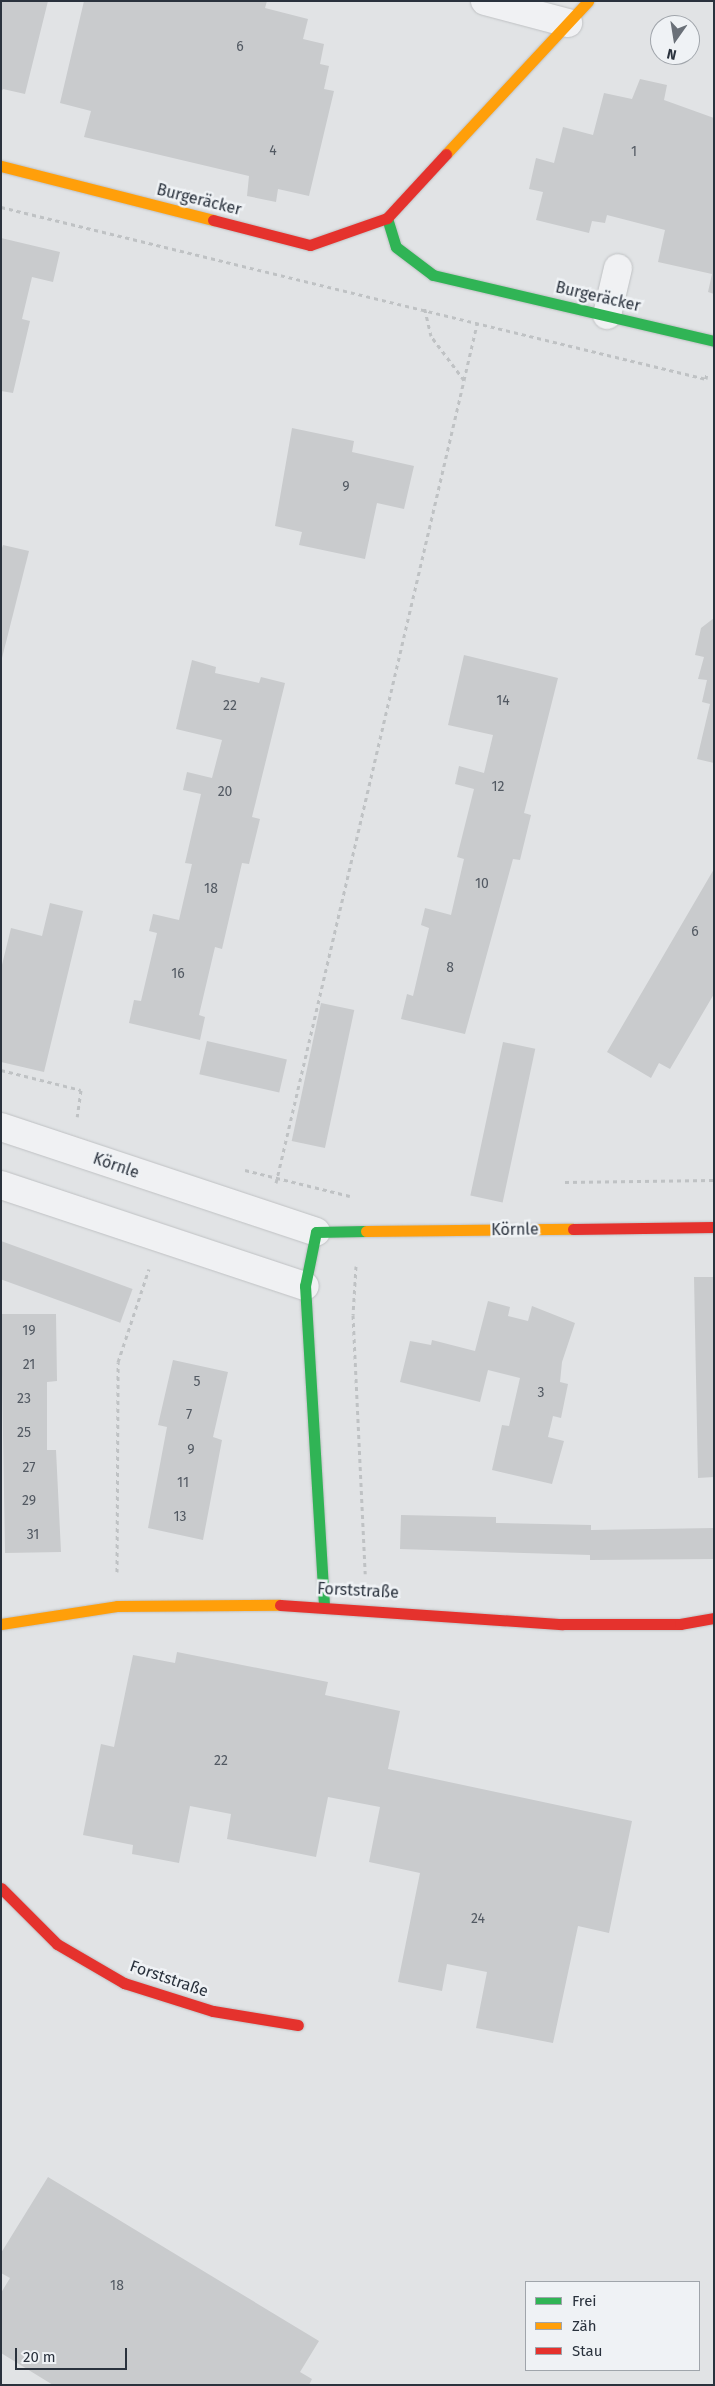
<!DOCTYPE html>
<html>
<head>
<meta charset="utf-8">
<style>
  body { margin:0 }
  #map { position:relative; width:715px; height:2386px; overflow:hidden; background:#e1e3e5; font-family:"Fira Sans",sans-serif }
  div>[style] { position:absolute }
  .building>* { inset:0; background:#c9cbcd; transform-origin:0 0 }
  .path>* { height:3px; margin-top:-1.5px; transform-origin:0; background:repeating-linear-gradient(90deg,#bfc2c4 0 4px,transparent 0 8px) }
  .roads { filter:drop-shadow(0 0 1px #bfc1c3) drop-shadow(0 0 1px #bfc1c3) }
  .street>* { height:28px; margin:-14px; padding:0 14px; transform-origin:14px; border-radius:14px; background:#f0f1f3 }
  .fast>* { height:11px; margin:-5.5px; padding:0 5.5px; transform-origin:5.5px; border-radius:5.5px; background:#30b455 }
  .slow>* { height:11px; margin:-5.5px; padding:0 5.5px; transform-origin:5.5px; border-radius:5.5px; background:#ff9f0a }
  .jam>* { height:11px; margin:-5.5px; padding:0 5.5px; transform-origin:5.5px; border-radius:5.5px; background:#e5322d }
  span { translate:-50% -50%; white-space:nowrap; text-align:center; line-height:1.15; -webkit-text-stroke:5px #eff2f5; paint-order:stroke }
  .number-label { font-size:14px; color:#525962 }
  .number-label span { -webkit-text-stroke-width:0 }
  .street-label { font-size:16px; color:#2a323d }
  .frame { position:absolute; inset:0; border:2px solid #2a323d; pointer-events:none }
  .legend { position:absolute; left:525px; top:2281px; width:175px; height:90px; box-sizing:border-box; background:#eff2f5; border:1px solid #a0a5ab; margin:0; padding:6px 9px; list-style:none; font-size:15px; color:#2a323d }
  .legend li { display:flex; align-items:center; gap:10px; height:25px }
  .legend b { width:25px; border:1px solid #a0a5ab }
  .north { position:absolute; left:650px; top:15px; width:50px; height:50px; box-sizing:border-box; background:#eff2f5; border:1px solid #a0a5ab; border-radius:50%; rotate:193deg; font-size:14px; font-weight:700; line-height:20px; text-align:center; color:#2a323d }
  .north::after { content:''; display:block; margin:auto; width:18px; height:22px; background:#6a7078; clip-path:polygon(50% 0,100% 100%,50% 72%,0 100%) }
  .scale { position:absolute; left:15px; top:2348px; width:112px; height:22px; box-sizing:border-box; border:2px solid #2a323d; border-top:0; padding-left:6px; font-size:15px; line-height:18px; white-space:nowrap; color:#2a323d; -webkit-text-stroke:4px #eff2f5; paint-order:stroke }
</style>
</head>
<body>
<div id="map">
  <div class="building">
    <i style="clip-path:polygon(1px 1px,48px 1px,25px 94px,3px 89px,1px 92px)"></i>
    <i style="clip-path:polygon(84px 1px,267px 1px,265px 8px,308px 19px,303px 39px,324px 44px,320px 64px,329px 66px,324px 89px,334px 91px,309px 196px,278px 189px,276px 202px,247px 196px,249px 176px,84px 137px,91px 111px,60px 103px)"></i>
    <i style="clip-path:polygon(640px 79px,667px 85px,664px 100px,714px 118px,714px 294px,708px 292px,712px 274px,658px 262px,665px 230px,607px 215px,605px 223px,592px 221px,589px 233px,536px 220px,543px 192px,529px 189px,536px 158px,554px 163px,563px 127px,593px 135px,604px 93px,632px 99px)"></i>
    <i style="clip-path:polygon(1px 238px,60px 252px,53px 282px,32px 277px,22px 319px,30px 321px,13px 393px,1px 391px)"></i>
    <i style="clip-path:polygon(292px 428px,354px 441px,352px 452px,414px 466px,404px 509px,377px 503px,365px 559px,299px 545px,302px 532px,275px 526px)"></i>
    <i style="clip-path:polygon(3px 545px,29px 551px,2px 658px,1px 551px)"></i>
    <i style="clip-path:polygon(714px 618px,714px 763px,697px 759px,710px 704px,702px 702px,707px 680px,698px 679px,704px 657px,695px 655px,701px 628px)"></i>
    <i style="clip-path:polygon(464px 655px,558px 678px,524px 813px,531px 815px,520px 860px,513px 859px,465px 1034px,401px 1019px,407px 994px,413px 996px,429px 928px,421px 925px,425px 908px,451px 915px,464px 859px,457px 857px,474px 789px,455px 784px,459px 766px,484px 773px,493px 735px,448px 725px)"></i>
    <i style="clip-path:polygon(192px 660px,216px 667px,215px 673px,259px 683px,261px 677px,285px 683px,252px 817px,260px 819px,249px 864px,242px 863px,222px 949px,215px 947px,199px 1015px,205px 1017px,200px 1040px,129px 1023px,134px 1000px,141px 1001px,157px 933px,149px 931px,153px 914px,179px 920px,192px 864px,185px 863px,201px 794px,183px 790px,187px 772px,212px 778px,222px 740px,176px 729px)"></i>
    <i style="clip-path:polygon(714px 869px,714px 994px,670px 1069px,659px 1063px,651px 1078px,607px 1052px)"></i>
    <i style="clip-path:polygon(50px 903px,83px 911px,44px 1072px,1px 1062px,1px 969px,11px 928px,42px 936px)"></i>
    <i style="left:321px;top:1003px;width:34px;height:141px;rotate:12deg"></i>
    <i style="left:207px;top:1041px;width:82px;height:34px;rotate:13deg"></i>
    <i style="left:503px;top:1042px;width:33px;height:157px;rotate:12deg"></i>
    <i style="left:1px;top:1241px;width:140px;height:36px;rotate:20deg"></i>
    <i style="clip-path:polygon(694px 1277px,714px 1277px,714px 1477px,698px 1478px)"></i>
    <i style="clip-path:polygon(488px 1301px,510px 1307px,508px 1316px,528px 1321px,532px 1306px,575px 1323px,562px 1362px,560px 1382px,568px 1384px,561px 1418px,553px 1416px,548px 1437px,564px 1441px,552px 1484px,492px 1470px,502px 1425px,509px 1426px,520px 1378px,488px 1370px,480px 1402px,400px 1382px,410px 1341px,431px 1345px,432px 1340px,475px 1351px)"></i>
    <i style="clip-path:polygon(1px 1314px,56px 1314px,57px 1381px,47px 1382px,47px 1450px,56px 1450px,61px 1552px,5px 1553px)"></i>
    <i style="clip-path:polygon(173px 1360px,228px 1372px,213px 1437px,222px 1440px,203px 1540px,148px 1528px,167px 1427px,158px 1425px)"></i>
    <i style="clip-path:polygon(401px 1515px,496px 1517px,496px 1523px,591px 1525px,591px 1530px,714px 1528px,714px 1559px,590px 1560px,590px 1555px,400px 1549px)"></i>
    <i style="clip-path:polygon(177px 1652px,328px 1682px,325px 1695px,400px 1711px,388px 1769px,632px 1821px,609px 1933px,578px 1926px,553px 2043px,476px 2028px,487px 1972px,447px 1964px,442px 1991px,398px 1982px,420px 1873px,369px 1862px,380px 1807px,328px 1797px,316px 1857px,227px 1839px,231px 1814px,190px 1806px,179px 1863px,132px 1854px,133px 1845px,83px 1835px,101px 1744px,114px 1747px,133px 1655px,175px 1663px)"></i>
    <i style="clip-path:polygon(48px 2177px,319px 2341px,300px 2372px,312px 2379px,309px 2385px,53px 2385px,1px 2353px,1px 2293px,10px 2278px,1px 2273px,1px 2253px)"></i>
  </div>
  <div class="path">
    <i style="left:1px;top:207px;width:726px;rotate:13.71deg"></i>
    <i style="left:706px;top:379px;width:6px;rotate:-81deg"></i>
    <i style="left:464px;top:380px;width:57px;rotate:-76.9deg"></i>
    <i style="left:1px;top:1070px;width:82px;rotate:14deg"></i>
    <i style="left:81px;top:1090px;width:27px;rotate:98deg"></i>
    <i style="left:245px;top:1170px;width:108px;rotate:13.9deg"></i>
    <i style="left:565px;top:1182px;width:149px;rotate:-0.8deg"></i>
    <i style="left:276px;top:1183px;width:825px;rotate:-76.82deg"></i>
    <i style="left:464px;top:380px;width:55px;rotate:-126.9deg"></i>
    <i style="left:431px;top:336px;width:31px;rotate:-103deg"></i>
    <i style="left:356px;top:1266px;width:49px;rotate:93.5deg"></i>
    <i style="left:353px;top:1315px;width:259px;rotate:87.3deg"></i>
    <i style="left:117px;top:1572px;width:210px;rotate:-89.7deg"></i>
    <i style="left:118px;top:1362px;width:98px;rotate:-71.6deg"></i>
  </div>
  <div class="roads">
    <div class="street">
      <i style="left:485px;top:1px;width:86px;rotate:14.8deg"></i>
      <i style="left:607px;top:315px;width:48px;rotate:-76.8deg"></i>
      <i style="left:1px;top:1127px;width:332px;rotate:18.4deg"></i>
      <i style="left:1px;top:1185px;width:320px;rotate:18.4deg"></i>
    </div>
    <div class="fast">
      <i style="left:387px;top:218px;width:30px;rotate:73deg"></i>
      <i style="left:396px;top:247px;width:46px;rotate:37.1deg"></i>
      <i style="left:433px;top:275px;width:289px;rotate:13.2deg"></i>
      <i style="left:324px;top:1605px;width:320px;rotate:-93.4deg"></i>
      <i style="left:305px;top:1286px;width:55px;rotate:-78.5deg"></i>
      <i style="left:316px;top:1232px;width:50px;rotate:-1.1deg"></i>
    </div>
    <div class="slow">
      <i style="left:446px;top:154px;width:209px;rotate:-47.1deg"></i>
      <i style="left:1px;top:166px;width:219px;rotate:14.3deg"></i>
      <i style="left:366px;top:1231px;width:207px;rotate:-0.6deg"></i>
      <i style="left:1px;top:1624px;width:117px;rotate:-8.8deg"></i>
      <i style="left:117px;top:1606px;width:163px;rotate:-0.4deg"></i>
    </div>
    <div class="jam">
      <i style="left:213px;top:220px;width:100px;rotate:14.5deg"></i>
      <i style="left:310px;top:245px;width:82px;rotate:-19.3deg"></i>
      <i style="left:387px;top:218px;width:87px;rotate:-47.3deg"></i>
      <i style="left:573px;top:1229px;width:141px;rotate:-0.8deg"></i>
      <i style="left:280px;top:1605px;width:283px;rotate:3.9deg"></i>
      <i style="left:562px;top:1624px;width:118px"></i>
      <i style="left:680px;top:1624px;width:35px;rotate:-10deg"></i>
      <i style="left:1px;top:1888px;width:79px;rotate:45deg"></i>
      <i style="left:57px;top:1944px;width:78px;rotate:30.2deg"></i>
      <i style="left:124px;top:1983px;width:93px;rotate:17.5deg"></i>
      <i style="left:213px;top:2011px;width:86px;rotate:9.4deg"></i>
    </div>
  </div>
  <div class="number-label">
    <span style="left:240px;top:47px">6</span>
    <span style="left:273px;top:151px">4</span>
    <span style="left:634px;top:152px">1</span>
    <span style="left:346px;top:487px">9</span>
    <span style="left:503px;top:701px">14</span>
    <span style="left:230px;top:706px">22</span>
    <span style="left:498px;top:787px">12</span>
    <span style="left:225px;top:792px">20</span>
    <span style="left:482px;top:884px">10</span>
    <span style="left:211px;top:889px">18</span>
    <span style="left:695px;top:932px">6</span>
    <span style="left:450px;top:968px">8</span>
    <span style="left:178px;top:974px">16</span>
    <span style="left:29px;top:1331px">19</span>
    <span style="left:29px;top:1365px">21</span>
    <span style="left:197px;top:1382px">5</span>
    <span style="left:541px;top:1393px">3</span>
    <span style="left:24px;top:1399px">23</span>
    <span style="left:189px;top:1415px">7</span>
    <span style="left:24px;top:1433px">25</span>
    <span style="left:191px;top:1450px">9</span>
    <span style="left:29px;top:1468px">27</span>
    <span style="left:183px;top:1483px">11</span>
    <span style="left:29px;top:1501px">29</span>
    <span style="left:180px;top:1517px">13</span>
    <span style="left:33px;top:1535px">31</span>
    <span style="left:221px;top:1761px">22</span>
    <span style="left:478px;top:1919px">24</span>
    <span style="left:117px;top:2286px">18</span>
  </div>
  <div class="street-label">
    <span style="left:199px;top:200px;rotate:14deg">Burgeräcker</span>
    <span style="left:598px;top:297px;rotate:13deg">Burgeräcker</span>
    <span style="left:116px;top:1166px;rotate:19deg">Körnle</span>
    <span style="left:515px;top:1230px;rotate:-1deg">Körnle</span>
    <span style="left:358px;top:1591px;rotate:3deg">Forststraße</span>
    <span style="left:169px;top:1979px;rotate:19deg">Forststraße</span>
  </div>
  <div class="frame"></div>
  <ul class="legend">
  <li><b style="height:6px;background:#30b455"></b>Frei</li>
  <li><b style="height:6px;background:#ff9f0a"></b>Zäh</li>
  <li><b style="height:6px;background:#e5322d"></b>Stau</li>
  </ul>
  <div class="north">N</div>
  <div class="scale">20 m</div>
</div>
</body>
</html>
